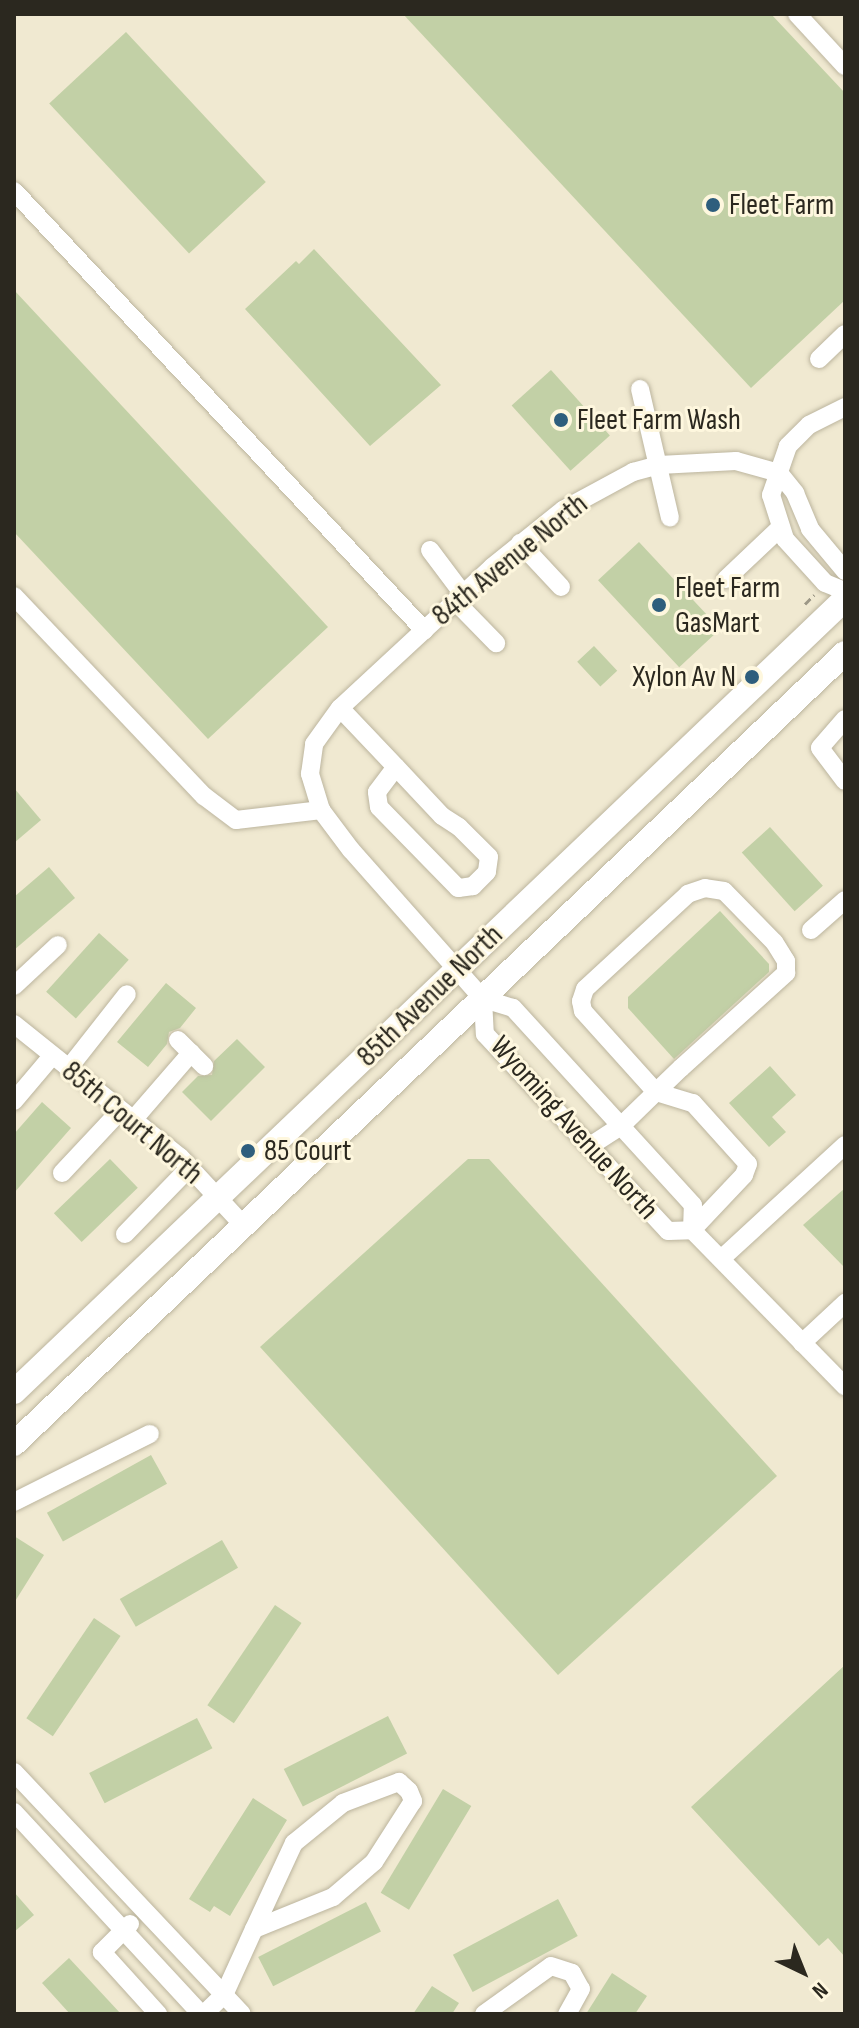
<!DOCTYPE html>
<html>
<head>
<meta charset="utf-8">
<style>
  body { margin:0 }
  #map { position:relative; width:859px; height:2028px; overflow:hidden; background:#f0e9d1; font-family:"Sofia Sans Condensed",sans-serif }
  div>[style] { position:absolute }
  .building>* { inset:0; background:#c2d0a6; transform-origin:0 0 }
  .path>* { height:3px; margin-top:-1.5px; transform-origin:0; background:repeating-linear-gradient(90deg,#9c9786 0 8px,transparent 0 12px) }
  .roads { filter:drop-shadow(0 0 2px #bcb59e) drop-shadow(0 0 2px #bcb59e) }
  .minor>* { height:18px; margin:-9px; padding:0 9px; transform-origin:9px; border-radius:9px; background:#fff }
  .major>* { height:24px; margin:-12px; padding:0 12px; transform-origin:12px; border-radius:12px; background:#fff }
  .dots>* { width:22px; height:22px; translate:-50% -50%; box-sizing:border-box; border:4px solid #fef7de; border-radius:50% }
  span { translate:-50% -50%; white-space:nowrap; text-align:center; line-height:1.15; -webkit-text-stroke:6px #fef7de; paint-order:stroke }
  .poi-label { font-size:30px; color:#2b281f }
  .left { translate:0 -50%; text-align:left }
  .right { translate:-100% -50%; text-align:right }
  .street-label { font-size:30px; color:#2b281f }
  .frame { position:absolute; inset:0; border:16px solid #2b281f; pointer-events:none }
  .north { position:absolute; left:763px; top:1932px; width:80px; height:80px; -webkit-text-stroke:6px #fef7de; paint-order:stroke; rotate:137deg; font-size:22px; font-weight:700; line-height:32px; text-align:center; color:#2b281f }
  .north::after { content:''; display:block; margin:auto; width:28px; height:36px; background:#2b281f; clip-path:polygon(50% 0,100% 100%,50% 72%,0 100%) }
</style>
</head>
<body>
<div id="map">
  <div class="building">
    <i style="clip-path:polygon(403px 14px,771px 14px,845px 93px,845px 300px,751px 388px)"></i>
    <i style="left:126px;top:32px;width:205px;height:105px;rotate:47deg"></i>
    <i style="clip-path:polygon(314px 249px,441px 385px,370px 446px,245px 309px,296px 261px,299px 264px)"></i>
    <i style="clip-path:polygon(14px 290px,328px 627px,208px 739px,14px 532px)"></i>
    <i style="left:551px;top:370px;width:88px;height:53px;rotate:48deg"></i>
    <i style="left:639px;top:542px;width:119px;height:56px;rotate:47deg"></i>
    <i style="left:594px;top:646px;width:34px;height:23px;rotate:47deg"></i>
    <i style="clip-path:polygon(14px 788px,41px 820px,14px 843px)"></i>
    <i style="left:770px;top:827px;width:79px;height:38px;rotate:48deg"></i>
    <i style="clip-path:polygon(49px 867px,75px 898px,14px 950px,14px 897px)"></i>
    <i style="clip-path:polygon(720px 911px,769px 964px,769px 972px,674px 1059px,628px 1008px,628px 997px)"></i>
    <i style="left:99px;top:933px;width:40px;height:79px;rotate:42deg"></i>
    <i style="clip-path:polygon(166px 983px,196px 1008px,180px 1028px,169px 1032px,167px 1044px,148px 1067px,117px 1042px)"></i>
    <i style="clip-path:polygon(237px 1039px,265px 1067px,211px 1121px,182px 1092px,198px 1076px,212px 1075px,214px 1061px)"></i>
    <i style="clip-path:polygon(770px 1066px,796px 1095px,772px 1117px,786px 1132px,769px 1147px,729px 1103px)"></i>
    <i style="clip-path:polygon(42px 1102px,71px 1128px,14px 1193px,14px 1134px)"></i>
    <i style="left:110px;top:1159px;width:40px;height:78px;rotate:46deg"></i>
    <i style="clip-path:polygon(468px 1159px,489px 1159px,777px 1476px,558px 1675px,260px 1347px)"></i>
    <i style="clip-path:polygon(845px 1188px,845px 1268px,803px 1225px)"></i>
    <i style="left:151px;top:1455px;width:33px;height:119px;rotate:61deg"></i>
    <i style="clip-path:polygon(14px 1536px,44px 1555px,14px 1603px)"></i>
    <i style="left:222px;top:1540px;width:32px;height:118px;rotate:60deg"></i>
    <i style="left:275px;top:1605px;width:32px;height:121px;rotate:34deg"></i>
    <i style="left:94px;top:1618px;width:32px;height:121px;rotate:34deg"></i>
    <i style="clip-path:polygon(845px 1665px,845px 1957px,828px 1938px,819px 1946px,691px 1807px)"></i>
    <i style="left:388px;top:1716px;width:42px;height:117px;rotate:63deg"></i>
    <i style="left:197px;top:1718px;width:34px;height:121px;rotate:63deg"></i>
    <i style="left:443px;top:1789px;width:33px;height:121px;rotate:31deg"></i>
    <i style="clip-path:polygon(253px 1798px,287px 1820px,230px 1916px,214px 1906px,210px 1912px,189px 1899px)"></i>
    <i style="clip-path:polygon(14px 1892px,34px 1915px,14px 1932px)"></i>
    <i style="left:558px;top:1899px;width:42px;height:119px;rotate:62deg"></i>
    <i style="left:366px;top:1902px;width:33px;height:121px;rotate:63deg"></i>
    <i style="clip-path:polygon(69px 1958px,121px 2014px,70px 2014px,42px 1983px)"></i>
    <i style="clip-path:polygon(612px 1973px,647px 1996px,635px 2014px,586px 2014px)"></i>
    <i style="clip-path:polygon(432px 1986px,459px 2003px,452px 2014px,413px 2014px)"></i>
  </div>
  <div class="path">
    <i style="left:805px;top:604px;width:13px;rotate:-45deg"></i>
  </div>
  <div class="roads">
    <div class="minor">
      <i style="left:797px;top:14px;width:71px;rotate:47.3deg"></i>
      <i style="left:14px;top:191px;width:601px;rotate:46.96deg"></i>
      <i style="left:819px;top:359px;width:36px;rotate:-44deg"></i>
      <i style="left:640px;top:389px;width:132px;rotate:76.9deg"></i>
      <i style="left:845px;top:407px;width:40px;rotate:153.4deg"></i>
      <i style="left:809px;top:425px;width:30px;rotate:135deg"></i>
      <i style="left:788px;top:446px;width:52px;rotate:109.1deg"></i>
      <i style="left:771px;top:495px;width:46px;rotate:72.3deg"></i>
      <i style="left:785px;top:539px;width:59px;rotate:47.7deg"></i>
      <i style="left:825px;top:583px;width:22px;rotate:22deg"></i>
      <i style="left:779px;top:473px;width:26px;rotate:51deg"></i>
      <i style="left:795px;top:493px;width:39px;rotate:67deg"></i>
      <i style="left:810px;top:529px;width:55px;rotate:50.2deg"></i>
      <i style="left:520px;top:543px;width:60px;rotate:47deg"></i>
      <i style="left:430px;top:550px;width:55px;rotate:53.1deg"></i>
      <i style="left:726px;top:579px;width:74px;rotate:-43.4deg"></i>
      <i style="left:14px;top:596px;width:276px;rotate:46.5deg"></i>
      <i style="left:204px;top:796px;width:40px;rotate:37deg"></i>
      <i style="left:236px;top:820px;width:86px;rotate:-6.7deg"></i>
      <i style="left:455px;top:601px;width:59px;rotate:45.7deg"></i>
      <i style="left:340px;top:708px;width:81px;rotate:46.5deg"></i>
      <i style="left:396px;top:767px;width:67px;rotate:46.8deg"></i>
      <i style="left:442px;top:816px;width:20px;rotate:33deg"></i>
      <i style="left:459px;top:827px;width:42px;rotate:45deg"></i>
      <i style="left:489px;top:857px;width:15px;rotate:98deg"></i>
      <i style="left:487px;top:872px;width:20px;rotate:135deg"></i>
      <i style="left:473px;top:886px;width:15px;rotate:172deg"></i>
      <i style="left:458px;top:888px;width:113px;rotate:-134.3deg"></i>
      <i style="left:379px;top:807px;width:15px;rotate:-98deg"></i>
      <i style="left:377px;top:792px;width:31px;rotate:-53deg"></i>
      <i style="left:845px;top:719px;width:38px;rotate:131deg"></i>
      <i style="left:820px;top:748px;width:41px;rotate:52.9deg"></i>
      <i style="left:811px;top:930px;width:45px;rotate:-41.4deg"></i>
      <i style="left:14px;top:986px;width:60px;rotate:-43deg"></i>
      <i style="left:483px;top:999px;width:35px;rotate:87deg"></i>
      <i style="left:485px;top:1034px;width:269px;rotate:47.1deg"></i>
      <i style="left:668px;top:1231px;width:24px;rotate:-2deg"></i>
      <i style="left:692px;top:1230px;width:219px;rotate:45.6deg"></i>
      <i style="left:14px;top:1024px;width:213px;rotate:38.7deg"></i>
      <i style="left:180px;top:1157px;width:96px;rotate:47.1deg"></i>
      <i style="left:178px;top:1040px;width:37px;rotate:45deg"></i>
      <i style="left:68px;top:1069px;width:95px;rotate:-51.8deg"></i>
      <i style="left:14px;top:1101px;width:59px;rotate:-49.8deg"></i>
      <i style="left:133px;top:1120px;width:89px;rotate:-49.1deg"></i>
      <i style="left:590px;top:1146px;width:37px;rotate:-33deg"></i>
      <i style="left:621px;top:1126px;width:49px;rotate:-44.2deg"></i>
      <i style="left:656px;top:1092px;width:35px;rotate:-44deg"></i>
      <i style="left:681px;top:1068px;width:142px;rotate:-42.1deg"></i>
      <i style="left:786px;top:973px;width:12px;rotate:-90deg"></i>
      <i style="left:786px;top:961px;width:22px;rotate:-122deg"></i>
      <i style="left:774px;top:942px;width:71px;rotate:-134.4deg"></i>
      <i style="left:724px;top:891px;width:19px;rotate:-171deg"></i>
      <i style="left:705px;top:888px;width:18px;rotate:161deg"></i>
      <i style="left:688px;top:894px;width:140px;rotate:137.3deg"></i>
      <i style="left:585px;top:989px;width:13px;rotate:108deg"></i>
      <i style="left:581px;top:1001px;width:10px;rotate:79deg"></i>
      <i style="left:583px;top:1011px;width:109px;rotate:48deg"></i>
      <i style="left:656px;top:1092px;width:39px;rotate:17deg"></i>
      <i style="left:693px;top:1103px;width:82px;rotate:48deg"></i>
      <i style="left:748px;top:1164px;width:12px;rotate:110deg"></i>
      <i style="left:744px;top:1175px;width:76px;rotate:133.4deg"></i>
      <i style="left:62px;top:1173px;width:85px;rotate:-46.9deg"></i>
      <i style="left:692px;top:1230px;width:25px;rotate:-88deg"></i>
      <i style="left:693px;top:1205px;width:267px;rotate:-132.4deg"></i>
      <i style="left:513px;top:1008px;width:31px;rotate:-163deg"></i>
      <i style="left:483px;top:999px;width:199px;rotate:-131.5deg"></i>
      <i style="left:351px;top:850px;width:50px;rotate:-126.9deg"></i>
      <i style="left:321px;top:810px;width:38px;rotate:-107deg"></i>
      <i style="left:310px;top:774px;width:30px;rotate:-82deg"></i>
      <i style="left:314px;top:744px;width:44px;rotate:-54.2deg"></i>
      <i style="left:340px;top:708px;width:207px;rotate:-42.8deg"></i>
      <i style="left:492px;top:567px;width:91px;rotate:-38.8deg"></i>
      <i style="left:563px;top:510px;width:80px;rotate:-28.5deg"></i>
      <i style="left:633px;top:472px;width:27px;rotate:-15deg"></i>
      <i style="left:659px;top:465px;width:77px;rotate:-3deg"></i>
      <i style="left:736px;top:461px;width:45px;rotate:15.6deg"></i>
      <i style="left:125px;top:1234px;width:93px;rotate:-45.9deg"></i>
      <i style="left:721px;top:1259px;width:168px;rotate:-42.6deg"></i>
      <i style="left:802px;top:1343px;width:59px;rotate:-42.9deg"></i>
      <i style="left:14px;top:1502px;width:152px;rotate:-26.6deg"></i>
      <i style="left:14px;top:1772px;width:332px;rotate:46.7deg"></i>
      <i style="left:14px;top:1812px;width:275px;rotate:47.2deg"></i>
      <i style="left:130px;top:1924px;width:40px;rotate:135deg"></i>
      <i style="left:102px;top:1952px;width:84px;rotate:47.9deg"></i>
      <i style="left:204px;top:2014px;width:28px;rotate:-44deg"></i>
      <i style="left:224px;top:1995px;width:72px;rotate:-65.6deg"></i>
      <i style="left:254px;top:1929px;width:95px;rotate:-65.1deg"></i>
      <i style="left:294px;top:1843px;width:63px;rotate:-39.2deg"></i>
      <i style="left:343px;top:1803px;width:60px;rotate:-20.6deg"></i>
      <i style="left:399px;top:1782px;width:13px;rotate:42deg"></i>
      <i style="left:409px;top:1791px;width:11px;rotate:68deg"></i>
      <i style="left:413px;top:1801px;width:72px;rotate:122.6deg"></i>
      <i style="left:374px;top:1862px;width:54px;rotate:139.5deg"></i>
      <i style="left:333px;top:1897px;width:85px;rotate:157.9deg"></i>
      <i style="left:484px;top:2014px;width:82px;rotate:-35.6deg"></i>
      <i style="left:551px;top:1966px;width:22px;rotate:18deg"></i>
      <i style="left:572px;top:1973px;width:18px;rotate:61deg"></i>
      <i style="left:581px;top:1989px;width:29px;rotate:119deg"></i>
    </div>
    <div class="major">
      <i style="left:14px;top:1392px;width:1149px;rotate:-43.66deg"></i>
      <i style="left:14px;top:1444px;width:1147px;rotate:-43.59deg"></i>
    </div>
  </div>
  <div class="dots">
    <i style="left:713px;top:205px;background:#2e5e7d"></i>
    <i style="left:561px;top:420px;background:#2e5e7d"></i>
    <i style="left:659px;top:605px;background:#2e5e7d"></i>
    <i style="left:752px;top:677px;background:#2e5e7d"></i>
    <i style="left:248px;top:1151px;background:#2e5e7d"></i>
  </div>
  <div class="poi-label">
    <span class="left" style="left:729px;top:205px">Fleet Farm</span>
    <span class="left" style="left:577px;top:420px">Fleet Farm Wash</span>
    <span class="left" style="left:675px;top:605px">Fleet Farm<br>GasMart</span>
    <span class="right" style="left:736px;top:677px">Xylon Av N</span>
    <span class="left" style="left:264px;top:1151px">85 Court</span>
  </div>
  <div class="street-label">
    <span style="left:510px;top:560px;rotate:-39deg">84th Avenue North</span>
    <span style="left:430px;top:996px;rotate:-44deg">85th Avenue North</span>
    <span style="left:132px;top:1123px;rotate:40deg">85th Court North</span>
    <span style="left:574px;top:1128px;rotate:48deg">Wyoming Avenue North</span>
  </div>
  <div class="frame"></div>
  <div class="north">N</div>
</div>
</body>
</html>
